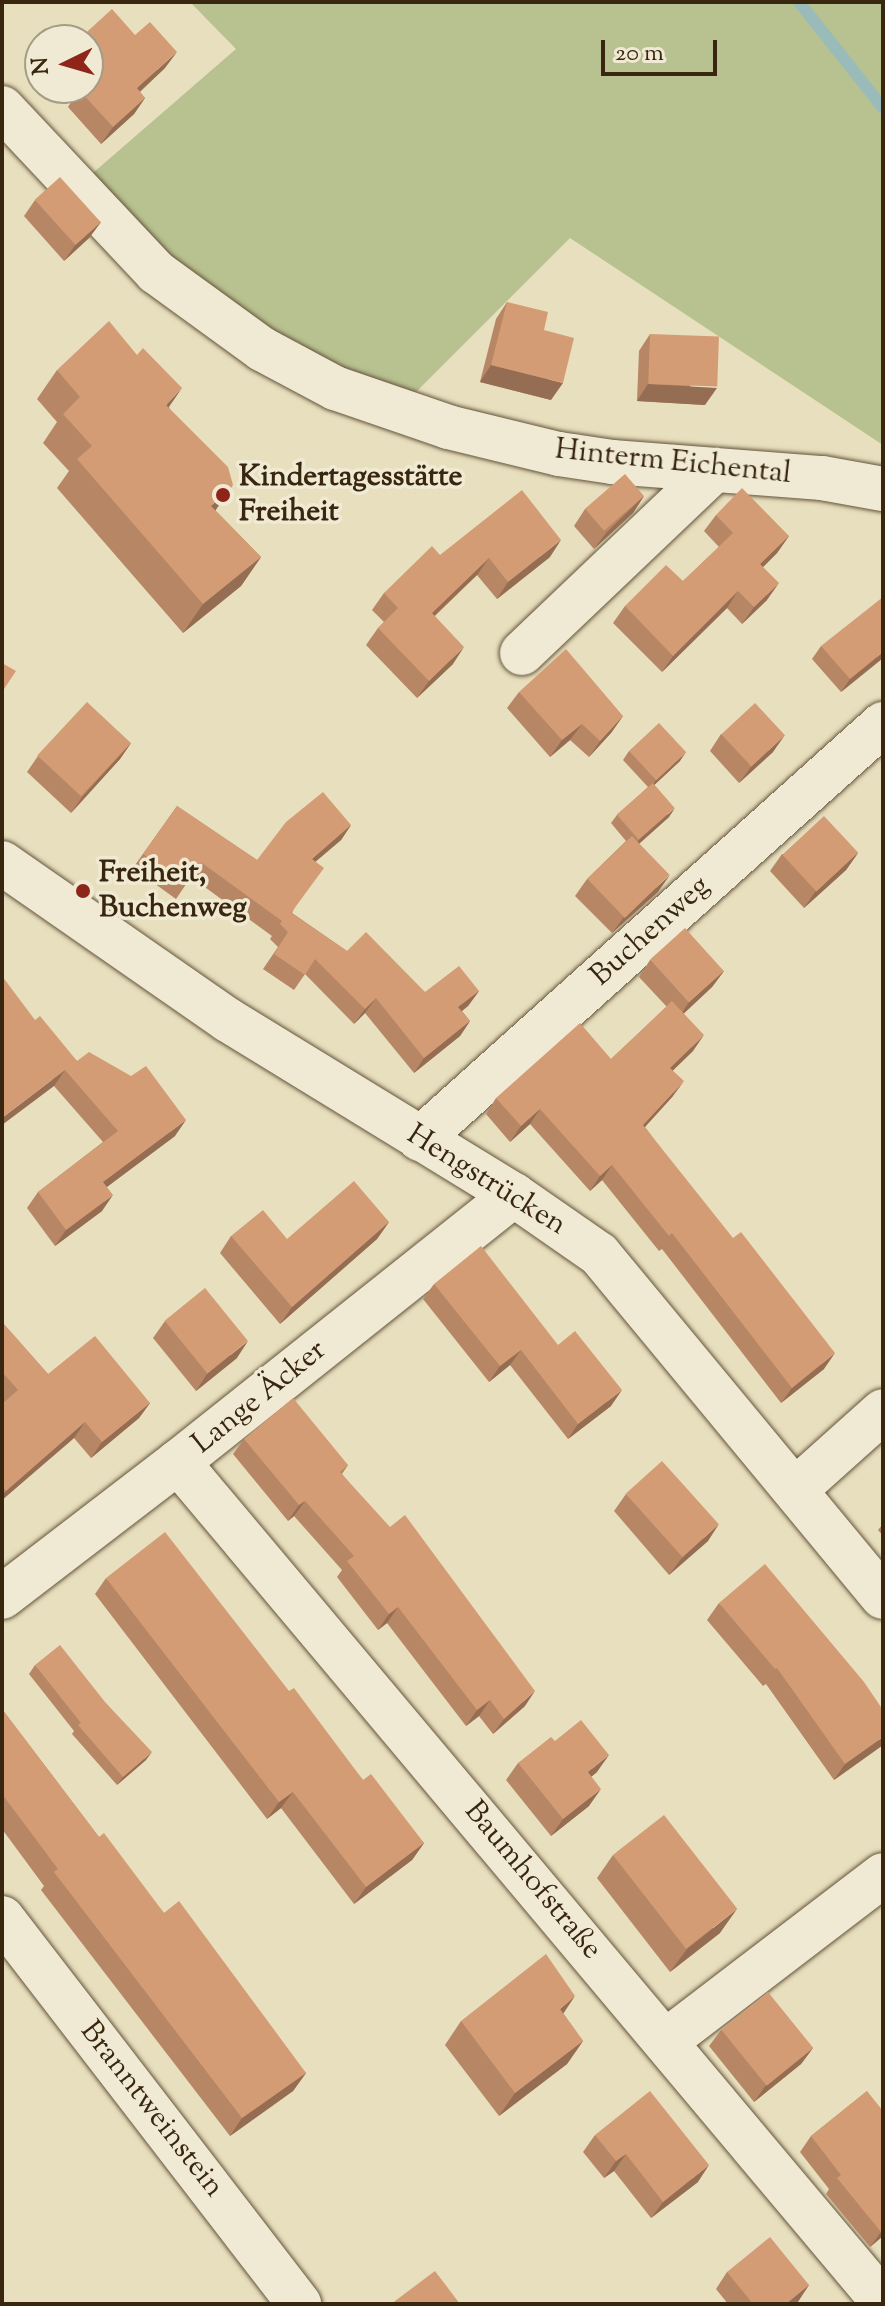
<!DOCTYPE html>
<html>
<head>
<meta charset="utf-8">
<style>
  body { margin:0 }
  #map { position:relative; width:885px; height:2306px; overflow:hidden; background:#e8dfbe; font-family:"Sorts Mill Goudy",serif }
  div>[style] { position:absolute }
  .green>* { inset:0; background:#b8c190 }
  .stream>* { height:12px; margin:-6px; padding:0 6px; transform-origin:6px; border-radius:6px; background:#99bbb9 }
  .roads { filter:drop-shadow(0 0 2px #64543b) drop-shadow(0 0 2px #64543b) }
  .minor>* { height:44px; margin:-22px; padding:0 22px; transform-origin:22px; border-radius:22px; background:#f0ead5 }
  .wall>* { inset:0; background:#b68665 }
  .shaded-wall>* { inset:0; background:#946d52 }
  .building>* { inset:0; background:#d49c75; transform-origin:0 0 }
  .dots>* { width:22px; height:22px; translate:-50% -50%; box-sizing:border-box; border:4px solid #f0ead5; border-radius:50% }
  span { translate:-50% -50%; white-space:nowrap; text-align:center; line-height:1.15; -webkit-text-stroke:7px #f0ead5; paint-order:stroke }
  .street-label { font-size:30px; color:#38260f }
  .poi-label { font-size:30px; color:#38260f; font-weight:700 }
  .left { translate:0 -50%; text-align:left }
  .frame { position:absolute; inset:0; border:4px solid #38260f; pointer-events:none }
  .north { position:absolute; left:24px; top:24px; width:80px; height:80px; box-sizing:border-box; background:#f0ead5; border:2px solid #a69c86; border-radius:50%; rotate:265deg; font-size:22px; font-weight:700; line-height:32px; text-align:center; color:#38260f }
  .north::after { content:''; display:block; margin:auto; width:28px; height:36px; background:#8f2418; clip-path:polygon(50% 0,100% 100%,50% 72%,0 100%) }
  .scale { position:absolute; left:601px; top:40px; width:116px; height:36px; box-sizing:border-box; border:4px solid #38260f; border-top:0; padding-left:10px; font-size:24px; line-height:28px; white-space:nowrap; color:#38260f; -webkit-text-stroke:6px #f0ead5; paint-order:stroke }
</style>
</head>
<body>
<div id="map">
  <div class="green">
    <i style="clip-path:polygon(190px 2px,883px 2px,883px 445px,570px 238px,409px 399px,346px 376px,191px 281px,86px 179px,236px 49px)"></i>
  </div>
  <div class="stream">
    <i style="left:799px;top:2px;width:135px;rotate:51.6deg"></i>
  </div>
  <div class="roads">
    <div class="minor">
      <i style="left:2px;top:108px;width:225px;rotate:46.8deg"></i>
      <i style="left:156px;top:272px;width:131px;rotate:36deg"></i>
      <i style="left:262px;top:349px;width:83px;rotate:28.1deg"></i>
      <i style="left:335px;top:388px;width:120px;rotate:19deg"></i>
      <i style="left:448px;top:427px;width:114px;rotate:13.7deg"></i>
      <i style="left:559px;top:454px;width:54px;rotate:8.6deg"></i>
      <i style="left:612px;top:462px;width:211px;rotate:4.4deg"></i>
      <i style="left:822px;top:478px;width:62px;rotate:10.2deg"></i>
      <i style="left:522px;top:653px;width:265px;rotate:-43.6deg"></i>
      <i style="left:2px;top:863px;width:275px;rotate:34.8deg"></i>
      <i style="left:228px;top:1020px;width:335px;rotate:31.5deg"></i>
      <i style="left:514px;top:1195px;width:103px;rotate:34.8deg"></i>
      <i style="left:599px;top:1254px;width:445px;rotate:50.4deg"></i>
      <i style="left:420px;top:1139px;width:622px;rotate:-41.87deg"></i>
      <i style="left:178px;top:1462px;width:1097px;rotate:49.99deg"></i>
      <i style="left:795px;top:1490px;width:118px;rotate:-41.9deg"></i>
      <i style="left:2px;top:1597px;width:222px;rotate:-37.5deg"></i>
      <i style="left:178px;top:1462px;width:429px;rotate:-38.5deg"></i>
      <i style="left:2px;top:1918px;width:487px;rotate:52.4deg"></i>
      <i style="left:666px;top:2041px;width:273px;rotate:-37.4deg"></i>
    </div>
  </div>
  <div class="wall">
    <i style="clip-path:polygon(165px 68px,140px 92px,145px 98px,134px 114px,101px 144px,68px 107px,75px 96px,67px 88px,88px 88px)"></i>
    <i style="clip-path:polygon(35px 200px,101px 222px,89px 238px,64px 261px,24px 216px)"></i>
    <i style="clip-path:polygon(507px 302px,544px 330px,551px 400px,480px 382px,496px 319px)"></i>
    <i style="clip-path:polygon(650px 334px,705px 405px,637px 401px,639px 351px)"></i>
    <i style="clip-path:polygon(57px 370px,169px 407px,215px 510px,261px 557px,241px 586px,183px 633px,57px 488px,69px 471px,43px 443px,57px 422px,37px 399px)"></i>
    <i style="clip-path:polygon(644px 496px,633px 513px,594px 549px,574px 526px,585px 509px)"></i>
    <i style="clip-path:polygon(716px 515px,789px 536px,777px 553px,763px 567px,767px 600px,742px 624px,727px 608px,662px 672px,613px 623px,625px 606px,683px 581px,719px 547px,704px 531px)"></i>
    <i style="clip-path:polygon(440px 555px,550px 557px,497px 599px,477px 575px,435px 616px,453px 664px,417px 698px,366px 645px,378px 628px,384px 622px,372px 610px,384px 593px)"></i>
    <i style="clip-path:polygon(821px 646px,883px 658px,841px 692px,812px 659px)"></i>
    <i style="clip-path:polygon(519px 692px,623px 716px,611px 733px,589px 757px,570px 740px,550px 757px,507px 708px)"></i>
    <i style="clip-path:polygon(721px 734px,773px 752px,739px 783px,710px 751px)"></i>
    <i style="clip-path:polygon(131px 743px,120px 759px,71px 813px,27px 772px,38px 756px)"></i>
    <i style="clip-path:polygon(629px 751px,680px 761px,654px 785px,669px 817px,639px 844px,658px 892px,612px 933px,575px 896px,587px 879px,626px 841px,611px 823px,617px 815px,648px 787px,623px 760px)"></i>
    <i style="clip-path:polygon(177px 806px,257px 860px,351px 825px,341px 840px,315px 862px,292px 913px,347px 951px,425px 992px,479px 991px,468px 1006px,462px 1011px,470px 1021px,460px 1036px,414px 1073px,365px 1013px,354px 1024px,305px 974px,294px 990px,263px 969px,278px 947px,270px 939px,272px 936px,191px 877px,176px 899px,133px 868px)"></i>
    <i style="clip-path:polygon(858px 853px,846px 870px,804px 908px,770px 871px,782px 854px)"></i>
    <i style="clip-path:polygon(650px 960px,724px 971px,712px 987px,684px 1013px,693px 1051px,673px 1070px,673px 1096px,645px 1127px,824px 1369px,781px 1403px,662px 1249px,659px 1251px,602px 1180px,590px 1191px,530px 1124px,510px 1142px,486px 1114px,496px 1098px,611px 1059px,667px 1007px,639px 977px)"></i>
    <i style="clip-path:polygon(35px 1020px,77px 1061px,175px 1136px,107px 1187px,102px 1211px,55px 1246px,27px 1208px,38px 1192px,103px 1142px,54px 1086px)"></i>
    <i style="clip-path:polygon(389px 1222px,377px 1239px,280px 1324px,220px 1253px,231px 1236px,287px 1239px)"></i>
    <i style="clip-path:polygon(434px 1284px,558px 1345px,611px 1406px,568px 1439px,510px 1365px,489px 1382px,423px 1299px)"></i>
    <i style="clip-path:polygon(165px 1321px,237px 1358px,196px 1391px,153px 1338px)"></i>
    <i style="clip-path:polygon(2px 1322px,48px 1374px,150px 1403px,139px 1418px,91px 1458px,74px 1438px,2px 1500px,2px 1404px,4px 1402px,2px 1400px)"></i>
    <i style="clip-path:polygon(244px 1439px,348px 1465px,342px 1474px,525px 1706px,493px 1734px,479px 1716px,466px 1726px,387px 1623px,378px 1630px,337px 1577px,342px 1570px,294px 1516px,288px 1521px,233px 1454px)"></i>
    <i style="clip-path:polygon(626px 1494px,708px 1541px,669px 1575px,614px 1511px)"></i>
    <i style="clip-path:polygon(883px 1524px,883px 1536px,878px 1530px)"></i>
    <i style="clip-path:polygon(106px 1578px,289px 1691px,363px 1780px,424px 1843px,412px 1860px,354px 1904px,281px 1808px,267px 1819px,95px 1594px)"></i>
    <i style="clip-path:polygon(719px 1603px,883px 1745px,834px 1780px,766px 1684px,763px 1686px,707px 1620px)"></i>
    <i style="clip-path:polygon(35px 1665px,146px 1760px,117px 1785px,72px 1734px,74px 1731px,29px 1674px)"></i>
    <i style="clip-path:polygon(2px 1709px,99px 1837px,164px 1913px,306px 2073px,293px 2091px,230px 2136px,41px 1890px,44px 1886px,2px 1829px)"></i>
    <i style="clip-path:polygon(555px 1741px,597px 1772px,591px 1777px,589px 1806px,551px 1836px,506px 1780px,518px 1763px)"></i>
    <i style="clip-path:polygon(613px 1855px,720px 1933px,670px 1972px,597px 1878px)"></i>
    <i style="clip-path:polygon(563px 2013px,583px 2041px,567px 2064px,499px 2116px,445px 2045px,461px 2021px)"></i>
    <i style="clip-path:polygon(721px 2030px,813px 2048px,801px 2064px,754px 2102px,709px 2046px)"></i>
    <i style="clip-path:polygon(867px 2091px,883px 2236px,870px 2247px,826px 2194px,829px 2189px,800px 2152px,811px 2136px)"></i>
    <i style="clip-path:polygon(595px 2135px,698px 2182px,651px 2218px,614px 2171px,604px 2178px,583px 2152px)"></i>
    <i style="clip-path:polygon(727px 2272px,809px 2285px,795px 2304px,728px 2304px,716px 2289px)"></i>
  </div>
  <div class="shaded-wall">
    <i style="clip-path:polygon(177px 52px,165px 68px,125px 105px,137px 88px)"></i>
    <i style="clip-path:polygon(145px 98px,134px 114px,101px 144px,113px 127px)"></i>
    <i style="clip-path:polygon(101px 222px,89px 238px,64px 261px,76px 244px)"></i>
    <i style="clip-path:polygon(491px 365px,563px 383px,551px 400px,480px 382px)"></i>
    <i style="clip-path:polygon(648px 384px,717px 388px,705px 405px,637px 401px)"></i>
    <i style="clip-path:polygon(182px 388px,162px 417px,166px 405px)"></i>
    <i style="clip-path:polygon(233px 485px,213px 514px,211px 506px)"></i>
    <i style="clip-path:polygon(644px 496px,633px 513px,594px 549px,606px 533px)"></i>
    <i style="clip-path:polygon(789px 536px,777px 553px,749px 581px,760px 564px)"></i>
    <i style="clip-path:polygon(561px 540px,550px 557px,497px 599px,508px 582px)"></i>
    <i style="clip-path:polygon(261px 557px,241px 586px,183px 633px,203px 604px)"></i>
    <i style="clip-path:polygon(489px 558px,477px 575px,420px 629px,432px 613px)"></i>
    <i style="clip-path:polygon(779px 583px,767px 600px,742px 624px,754px 607px)"></i>
    <i style="clip-path:polygon(738px 591px,727px 608px,662px 672px,673px 656px)"></i>
    <i style="clip-path:polygon(464px 647px,453px 664px,417px 698px,429px 681px)"></i>
    <i style="clip-path:polygon(883px 652px,883px 658px,841px 692px,850px 679px)"></i>
    <i style="clip-path:polygon(623px 716px,611px 733px,589px 757px,600px 741px)"></i>
    <i style="clip-path:polygon(582px 724px,570px 740px,550px 757px,562px 740px)"></i>
    <i style="clip-path:polygon(785px 735px,773px 752px,739px 783px,751px 767px)"></i>
    <i style="clip-path:polygon(131px 743px,120px 759px,71px 813px,83px 796px)"></i>
    <i style="clip-path:polygon(686px 752px,680px 761px,650px 789px,656px 780px)"></i>
    <i style="clip-path:polygon(675px 808px,669px 817px,633px 849px,639px 840px)"></i>
    <i style="clip-path:polygon(351px 825px,341px 840px,301px 874px,312px 859px)"></i>
    <i style="clip-path:polygon(858px 853px,846px 870px,804px 908px,815px 892px)"></i>
    <i style="clip-path:polygon(670px 875px,658px 892px,612px 933px,624px 917px)"></i>
    <i style="clip-path:polygon(724px 971px,712px 987px,678px 1019px,689px 1002px)"></i>
    <i style="clip-path:polygon(479px 991px,468px 1006px,448px 1022px,458px 1007px)"></i>
    <i style="clip-path:polygon(376px 998px,365px 1013px,354px 1024px,365px 1009px)"></i>
    <i style="clip-path:polygon(470px 1021px,460px 1036px,414px 1073px,424px 1058px)"></i>
    <i style="clip-path:polygon(704px 1035px,693px 1051px,660px 1083px,670px 1068px)"></i>
    <i style="clip-path:polygon(65px 1070px,54px 1086px,2px 1125px,2px 1118px)"></i>
    <i style="clip-path:polygon(684px 1081px,673px 1096px,633px 1140px,643px 1125px)"></i>
    <i style="clip-path:polygon(540px 1109px,530px 1124px,510px 1142px,521px 1126px)"></i>
    <i style="clip-path:polygon(186px 1120px,175px 1136px,92px 1198px,103px 1182px)"></i>
    <i style="clip-path:polygon(612px 1165px,602px 1180px,590px 1191px,600px 1176px)"></i>
    <i style="clip-path:polygon(113px 1195px,102px 1211px,55px 1246px,66px 1230px)"></i>
    <i style="clip-path:polygon(389px 1222px,377px 1239px,280px 1324px,292px 1307px)"></i>
    <i style="clip-path:polygon(248px 1341px,237px 1358px,196px 1391px,207px 1374px)"></i>
    <i style="clip-path:polygon(521px 1350px,510px 1365px,489px 1382px,500px 1366px)"></i>
    <i style="clip-path:polygon(835px 1353px,824px 1369px,781px 1403px,792px 1388px)"></i>
    <i style="clip-path:polygon(622px 1390px,611px 1406px,568px 1439px,578px 1424px)"></i>
    <i style="clip-path:polygon(150px 1403px,139px 1418px,91px 1458px,102px 1442px)"></i>
    <i style="clip-path:polygon(85px 1422px,74px 1438px,2px 1500px,2px 1496px,6px 1491px)"></i>
    <i style="clip-path:polygon(305px 1501px,294px 1516px,288px 1521px,299px 1505px)"></i>
    <i style="clip-path:polygon(719px 1524px,708px 1541px,669px 1575px,681px 1559px)"></i>
    <i style="clip-path:polygon(398px 1607px,387px 1623px,378px 1630px,389px 1614px)"></i>
    <i style="clip-path:polygon(535px 1691px,525px 1706px,493px 1734px,504px 1719px)"></i>
    <i style="clip-path:polygon(490px 1700px,479px 1716px,466px 1726px,477px 1710px)"></i>
    <i style="clip-path:polygon(883px 1737px,883px 1745px,834px 1780px,845px 1764px)"></i>
    <i style="clip-path:polygon(152px 1752px,146px 1760px,117px 1785px,123px 1777px)"></i>
    <i style="clip-path:polygon(609px 1755px,597px 1772px,576px 1789px,588px 1772px)"></i>
    <i style="clip-path:polygon(601px 1789px,589px 1806px,551px 1836px,563px 1819px)"></i>
    <i style="clip-path:polygon(293px 1792px,281px 1808px,267px 1819px,279px 1802px)"></i>
    <i style="clip-path:polygon(424px 1843px,412px 1860px,354px 1904px,366px 1887px)"></i>
    <i style="clip-path:polygon(737px 1909px,720px 1933px,670px 1972px,687px 1949px)"></i>
    <i style="clip-path:polygon(575px 1996px,559px 2020px,560px 2009px)"></i>
    <i style="clip-path:polygon(583px 2041px,567px 2064px,499px 2116px,515px 2093px)"></i>
    <i style="clip-path:polygon(813px 2048px,801px 2064px,754px 2102px,766px 2085px)"></i>
    <i style="clip-path:polygon(306px 2073px,293px 2091px,230px 2136px,242px 2118px)"></i>
    <i style="clip-path:polygon(626px 2154px,614px 2171px,604px 2178px,616px 2161px)"></i>
    <i style="clip-path:polygon(709px 2165px,698px 2182px,651px 2218px,663px 2202px)"></i>
    <i style="clip-path:polygon(883px 2230px,883px 2236px,870px 2247px,881px 2232px)"></i>
    <i style="clip-path:polygon(809px 2285px,798px 2302px,795px 2304px,786px 2304px)"></i>
  </div>
  <div class="building">
    <i style="clip-path:polygon(112px 9px,135px 35px,150px 22px,177px 52px,137px 88px,145px 98px,113px 127px,79px 90px,82px 88px,88px 88px,88px 40px,78px 40px)"></i>
    <i style="left:60px;top:177px;width:61px;height:34px;rotate:48deg"></i>
    <i style="clip-path:polygon(507px 302px,548px 312px,544px 330px,574px 338px,563px 383px,491px 365px)"></i>
    <i style="clip-path:polygon(109px 321px,137px 355px,143px 348px,182px 388px,166px 405px,228px 467px,233px 485px,211px 506px,261px 557px,203px 604px,77px 459px,92px 446px,63px 414px,80px 397px,57px 370px)"></i>
    <i style="left:650px;top:334px;width:69px;height:50px;rotate:2deg"></i>
    <i style="left:625px;top:474px;width:29px;height:53px;rotate:49deg"></i>
    <i style="clip-path:polygon(742px 488px,789px 536px,760px 564px,779px 583px,754px 607px,738px 591px,673px 656px,625px 606px,666px 565px,683px 581px,733px 533px,716px 515px)"></i>
    <i style="clip-path:polygon(522px 490px,561px 540px,508px 582px,489px 558px,432px 613px,464px 647px,429px 681px,378px 628px,398px 608px,384px 593px,432px 546px,440px 555px)"></i>
    <i style="clip-path:polygon(883px 597px,883px 652px,850px 679px,821px 646px)"></i>
    <i style="clip-path:polygon(566px 649px,623px 716px,600px 741px,582px 724px,562px 740px,519px 692px)"></i>
    <i style="clip-path:polygon(2px 663px,16px 671px,2px 692px)"></i>
    <i style="left:87px;top:702px;width:60px;height:73px;rotate:43deg"></i>
    <i style="left:755px;top:703px;width:44px;height:46px;rotate:47deg"></i>
    <i style="left:659px;top:723px;width:40px;height:41px;rotate:47deg"></i>
    <i style="left:653px;top:783px;width:33px;height:48px;rotate:49deg"></i>
    <i style="clip-path:polygon(323px 792px,351px 825px,312px 859px,324px 868px,291px 913px,347px 951px,366px 932px,425px 992px,459px 966px,479px 991px,458px 1007px,470px 1021px,424px 1058px,376px 998px,365px 1009px,315px 959px,305px 975px,274px 954px,288px 932px,280px 924px,282px 921px,202px 863px,187px 884px,143px 854px,177px 806px,257px 860px,286px 822px)"></i>
    <i style="left:824px;top:816px;width:50px;height:57px;rotate:47deg"></i>
    <i style="left:632px;top:836px;width:54px;height:62px;rotate:46deg"></i>
    <i style="left:685px;top:928px;width:58px;height:47px;rotate:48deg"></i>
    <i style="clip-path:polygon(2px 976px,35px 1020px,40px 1016px,77px 1061px,89px 1052px,131px 1076px,146px 1066px,186px 1120px,103px 1182px,113px 1195px,66px 1230px,38px 1192px,118px 1131px,65px 1070px,2px 1118px)"></i>
    <i style="clip-path:polygon(672px 1001px,704px 1035px,670px 1068px,684px 1081px,643px 1125px,733px 1238px,741px 1232px,835px 1353px,792px 1388px,672px 1233px,669px 1236px,612px 1165px,600px 1176px,540px 1109px,521px 1126px,496px 1098px,580px 1023px,611px 1059px)"></i>
    <i style="clip-path:polygon(354px 1181px,389px 1222px,292px 1307px,231px 1236px,263px 1210px,287px 1239px)"></i>
    <i style="clip-path:polygon(481px 1246px,558px 1345px,575px 1331px,622px 1390px,578px 1424px,521px 1350px,500px 1366px,434px 1284px)"></i>
    <i style="left:205px;top:1288px;width:68px;height:52px;rotate:51deg"></i>
    <i style="clip-path:polygon(2px 1322px,48px 1374px,95px 1336px,150px 1403px,102px 1442px,85px 1422px,6px 1491px,2px 1486px,2px 1404px,18px 1390px,2px 1372px)"></i>
    <i style="clip-path:polygon(293px 1398px,348px 1465px,340px 1472px,390px 1527px,405px 1515px,535px 1691px,504px 1719px,490px 1700px,477px 1710px,398px 1607px,389px 1614px,347px 1561px,354px 1556px,305px 1501px,299px 1505px,244px 1439px)"></i>
    <i style="left:662px;top:1461px;width:85px;height:49px;rotate:48deg"></i>
    <i style="clip-path:polygon(165px 1532px,289px 1691px,294px 1688px,363px 1780px,371px 1774px,424px 1843px,366px 1887px,293px 1792px,279px 1802px,106px 1578px)"></i>
    <i style="clip-path:polygon(765px 1564px,864px 1682px,883px 1710px,883px 1737px,845px 1764px,777px 1668px,775px 1669px,719px 1603px)"></i>
    <i style="clip-path:polygon(60px 1645px,105px 1702px,152px 1752px,123px 1777px,78px 1725px,81px 1723px,35px 1665px)"></i>
    <i style="clip-path:polygon(2px 1709px,99px 1837px,104px 1833px,164px 1913px,179px 1901px,306px 2073px,242px 2118px,54px 1872px,58px 1869px,2px 1794px)"></i>
    <i style="clip-path:polygon(581px 1720px,609px 1755px,588px 1772px,601px 1789px,563px 1819px,518px 1763px,551px 1737px,555px 1741px)"></i>
    <i style="left:664px;top:1815px;width:119px;height:65px;rotate:52deg"></i>
    <i style="clip-path:polygon(546px 1954px,575px 1996px,560px 2009px,583px 2041px,515px 2093px,461px 2021px)"></i>
    <i style="left:768px;top:1992px;width:72px;height:60px;rotate:51deg"></i>
    <i style="clip-path:polygon(650px 2091px,709px 2165px,663px 2202px,626px 2154px,616px 2161px,595px 2135px)"></i>
    <i style="clip-path:polygon(867px 2091px,883px 2111px,883px 2230px,881px 2232px,837px 2178px,841px 2175px,811px 2136px)"></i>
    <i style="clip-path:polygon(770px 2237px,809px 2285px,786px 2304px,753px 2304px,727px 2272px)"></i>
    <i style="clip-path:polygon(435px 2271px,460px 2304px,391px 2304px)"></i>
  </div>
  <div class="dots">
    <i style="left:223px;top:495px;background:#8f2418"></i>
    <i style="left:83px;top:891px;background:#8f2418"></i>
  </div>
  <div class="street-label">
    <span style="left:673px;top:463px;rotate:6deg">Hinterm Eichental</span>
    <span style="left:651px;top:932px;rotate:-42deg">Buchenweg</span>
    <span style="left:486px;top:1181px;rotate:32deg">Hengstrücken</span>
    <span style="left:260px;top:1398px;rotate:-39deg">Lange Äcker</span>
    <span style="left:532px;top:1881px;rotate:50deg">Baumhofstraße</span>
    <span style="left:151px;top:2110px;rotate:52deg">Branntweinstein</span>
  </div>
  <div class="poi-label">
    <span class="left" style="left:239px;top:495px">Kindertagesstätte<br>Freiheit</span>
    <span class="left" style="left:99px;top:891px">Freiheit,<br>Buchenweg</span>
  </div>
  <div class="frame"></div>
  <div class="north">N</div>
  <div class="scale">20 m</div>
</div>
</body>
</html>
